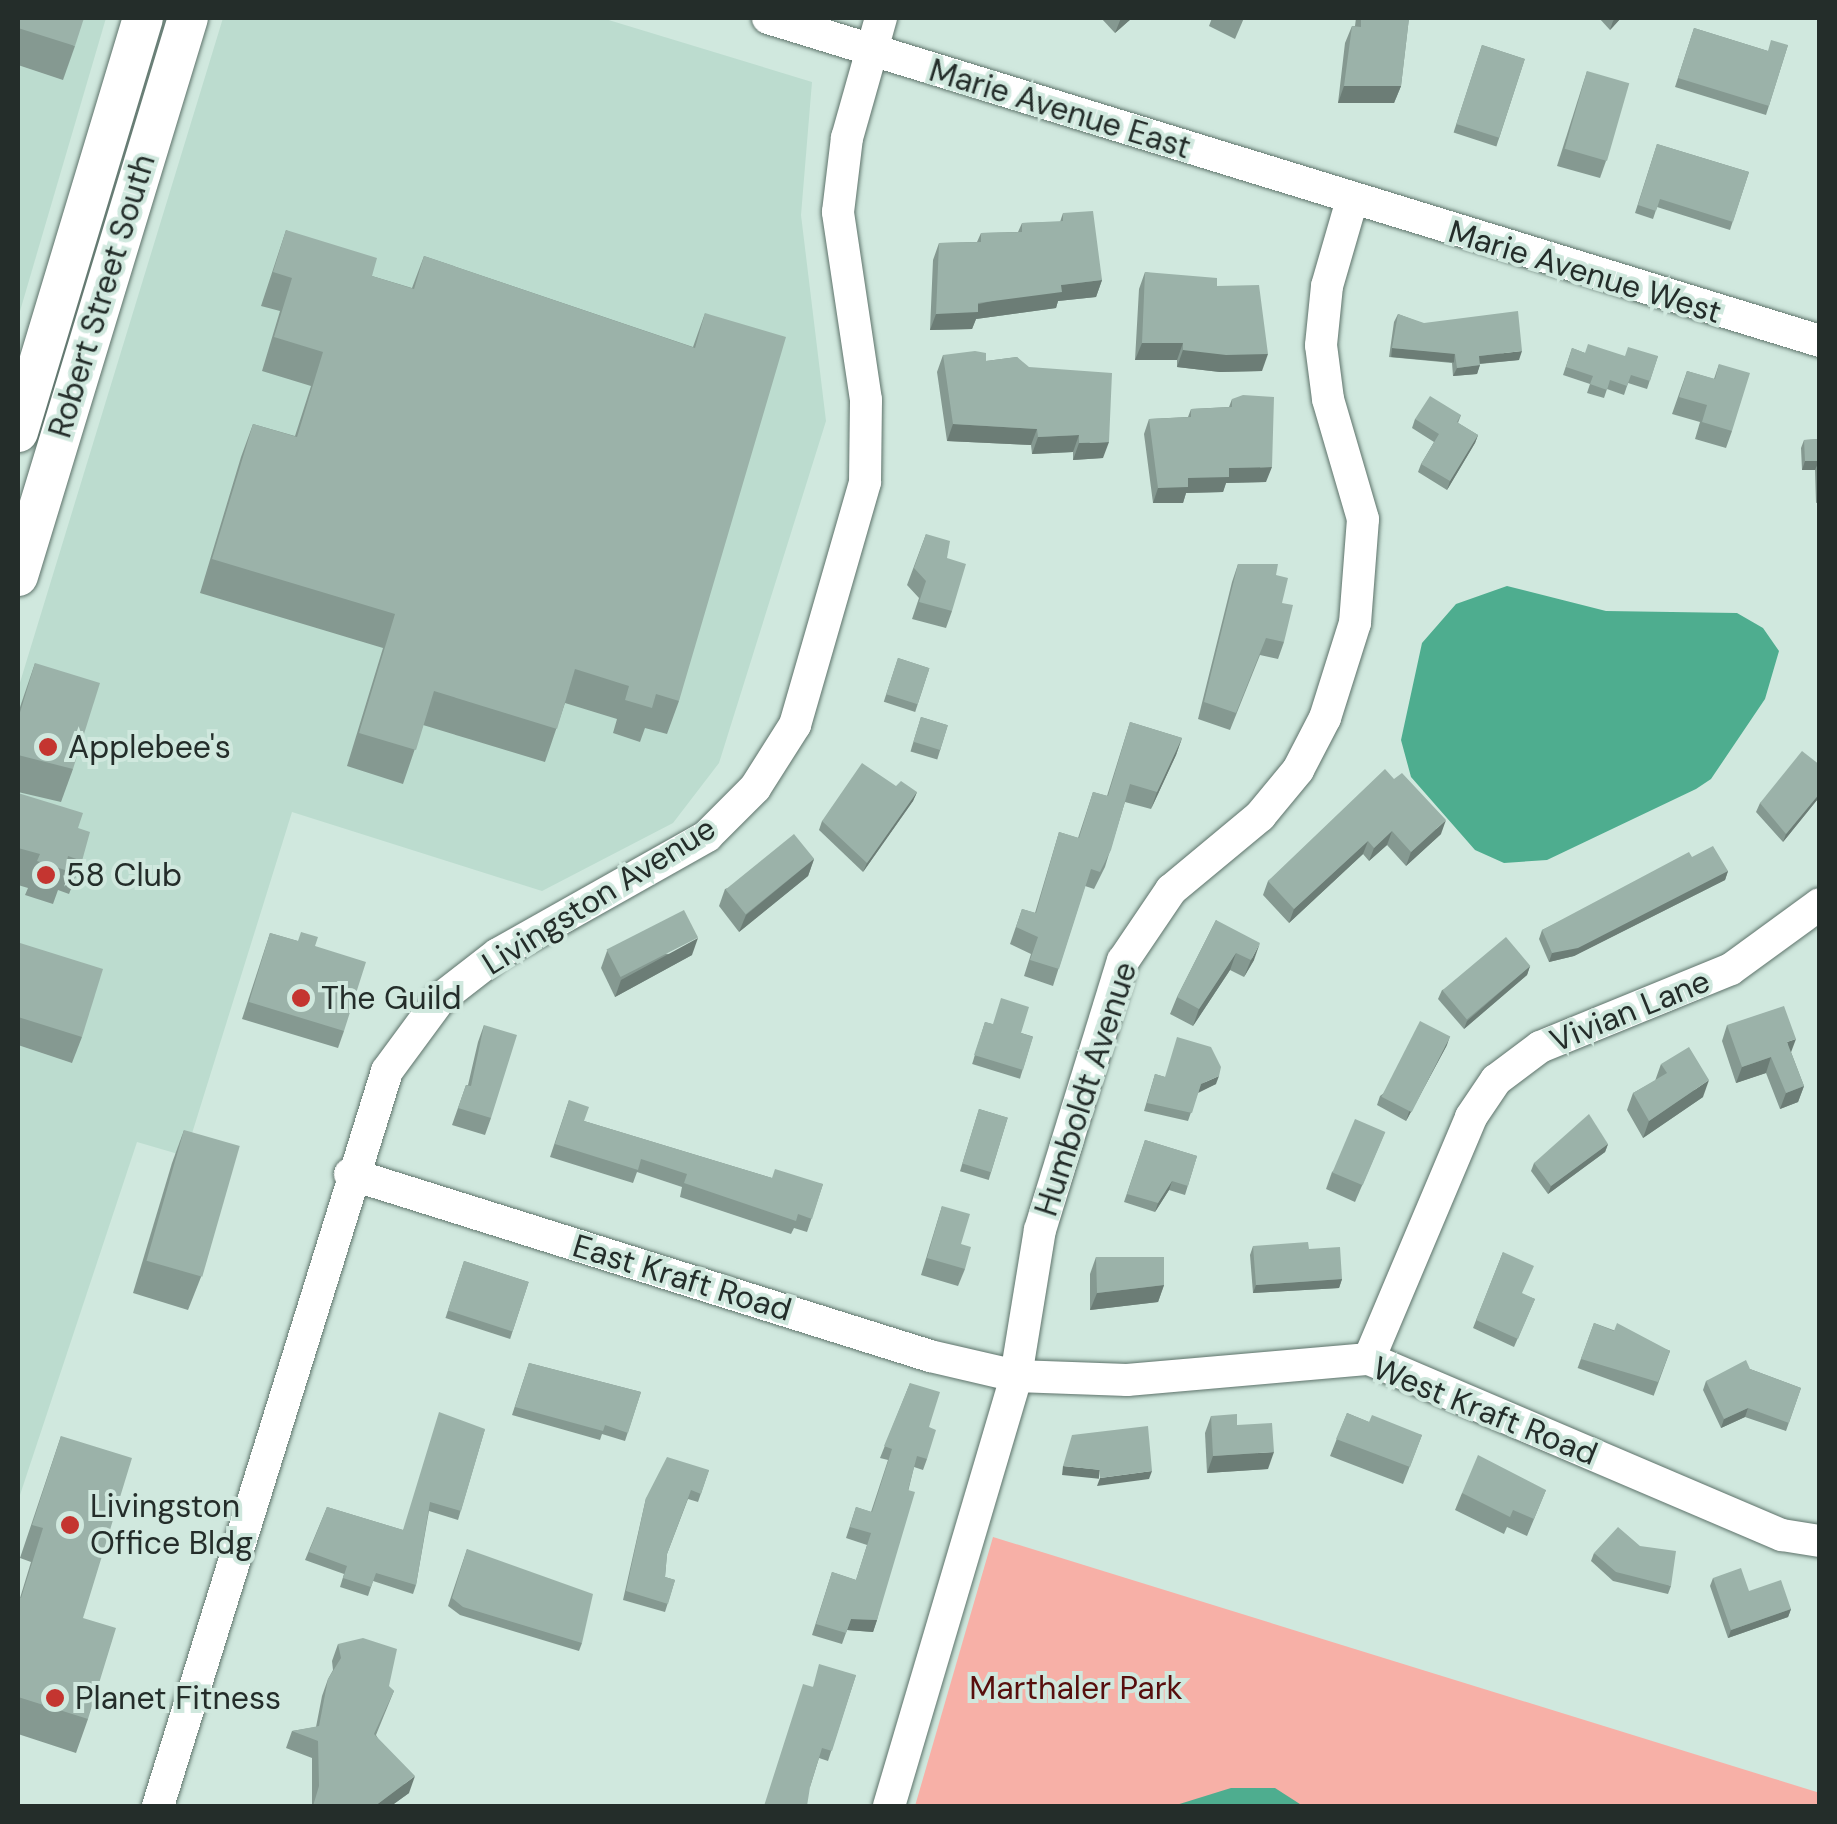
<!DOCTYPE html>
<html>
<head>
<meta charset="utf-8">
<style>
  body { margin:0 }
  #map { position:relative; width:1837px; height:1824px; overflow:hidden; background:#d0e8de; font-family:"DM Sans",sans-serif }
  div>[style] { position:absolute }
  .built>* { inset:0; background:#bcdccf }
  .green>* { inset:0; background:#f7b0a7 }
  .water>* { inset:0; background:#4ead8f }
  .roads { filter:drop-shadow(0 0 2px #5e736b) drop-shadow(0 0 2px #5e736b) }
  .minor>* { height:32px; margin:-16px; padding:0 16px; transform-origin:16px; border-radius:16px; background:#fff }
  .major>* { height:40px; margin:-20px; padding:0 20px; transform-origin:20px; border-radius:20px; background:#fff }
  .wall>* { inset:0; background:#859991; transform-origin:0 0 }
  .shaded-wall>* { inset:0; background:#6c7d76; transform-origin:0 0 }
  .building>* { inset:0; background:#9bb2a9; transform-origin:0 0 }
  .dots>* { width:28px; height:28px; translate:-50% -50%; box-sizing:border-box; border:5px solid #d0e8de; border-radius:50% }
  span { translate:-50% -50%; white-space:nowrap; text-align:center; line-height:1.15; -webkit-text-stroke:8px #d0e8de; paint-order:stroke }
  .street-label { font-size:32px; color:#242d2a }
  .poi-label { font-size:32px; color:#242d2a }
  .left { translate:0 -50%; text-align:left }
  .park-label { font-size:32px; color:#570e0d }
  .frame { position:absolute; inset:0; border:20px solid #242d2a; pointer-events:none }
</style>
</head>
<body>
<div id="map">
  <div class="built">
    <i style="clip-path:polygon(18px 18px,106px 18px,18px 318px)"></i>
    <i style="clip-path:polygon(223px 18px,602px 18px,812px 82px,801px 215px,826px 421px,719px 763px,673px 823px,542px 891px,292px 812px,185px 1156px,137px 1142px,18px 1501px,18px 689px)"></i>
  </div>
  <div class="green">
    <i style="clip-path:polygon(993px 1537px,1820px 1793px,1819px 1806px,915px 1806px)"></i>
  </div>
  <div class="water">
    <i style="clip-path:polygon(1507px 586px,1606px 611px,1737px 613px,1763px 628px,1779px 651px,1765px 699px,1711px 779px,1696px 789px,1547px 860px,1504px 863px,1475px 850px,1411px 777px,1401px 740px,1422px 643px,1456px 604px)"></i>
    <i style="clip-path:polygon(1231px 1788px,1275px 1788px,1303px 1806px,1173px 1806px)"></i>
  </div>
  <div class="roads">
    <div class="minor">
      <i style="left:768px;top:18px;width:1100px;rotate:17.07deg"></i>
      <i style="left:350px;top:1174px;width:608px;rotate:17.42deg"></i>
      <i style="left:930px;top:1356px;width:88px;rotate:13.1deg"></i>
      <i style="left:1016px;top:1376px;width:111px;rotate:2.1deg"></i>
      <i style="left:1127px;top:1380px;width:243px;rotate:-5deg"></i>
      <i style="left:1369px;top:1359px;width:449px;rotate:23.1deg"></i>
      <i style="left:1782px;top:1535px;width:38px;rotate:9deg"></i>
      <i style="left:1369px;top:1359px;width:263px;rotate:-67.1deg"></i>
      <i style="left:1471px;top:1117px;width:45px;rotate:-56deg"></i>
      <i style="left:1496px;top:1080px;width:55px;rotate:-36.9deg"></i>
      <i style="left:1540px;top:1047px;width:206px;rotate:-22.2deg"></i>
      <i style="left:1731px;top:969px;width:110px;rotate:-36.1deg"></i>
      <i style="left:158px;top:1806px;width:770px;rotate:-72.69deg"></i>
      <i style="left:387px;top:1071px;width:89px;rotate:-53.6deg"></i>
      <i style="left:440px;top:999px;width:73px;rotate:-37.8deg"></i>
      <i style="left:498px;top:954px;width:240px;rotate:-29.4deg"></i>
      <i style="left:707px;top:836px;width:68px;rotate:-45deg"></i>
      <i style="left:755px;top:788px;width:75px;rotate:-57.6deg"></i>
      <i style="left:795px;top:725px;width:253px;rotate:-73.9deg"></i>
      <i style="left:865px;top:482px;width:82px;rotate:-89.3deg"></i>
      <i style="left:866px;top:400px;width:190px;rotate:-98.5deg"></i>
      <i style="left:838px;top:212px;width:75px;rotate:-83.1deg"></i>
      <i style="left:847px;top:138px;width:125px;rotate:-74.2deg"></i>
      <i style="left:889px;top:1806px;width:448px;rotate:-73.5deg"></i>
      <i style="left:1016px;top:1376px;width:148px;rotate:-80.7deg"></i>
      <i style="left:1040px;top:1230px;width:282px;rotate:-72.9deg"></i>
      <i style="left:1123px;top:961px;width:86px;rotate:-55.9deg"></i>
      <i style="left:1171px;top:890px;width:116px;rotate:-39.7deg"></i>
      <i style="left:1260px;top:816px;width:60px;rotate:-50.4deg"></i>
      <i style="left:1298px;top:770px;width:59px;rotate:-62.6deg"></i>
      <i style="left:1325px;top:718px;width:100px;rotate:-72.5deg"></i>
      <i style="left:1355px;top:623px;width:104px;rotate:-85.6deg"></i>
      <i style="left:1363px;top:519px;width:125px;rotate:-106.3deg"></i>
      <i style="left:1328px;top:399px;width:54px;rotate:-97.4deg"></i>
      <i style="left:1321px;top:345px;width:59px;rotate:-84.2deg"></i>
      <i style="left:1327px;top:286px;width:90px;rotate:-73.8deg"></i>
    </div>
    <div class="major">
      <i style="left:18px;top:432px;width:432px;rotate:-73.2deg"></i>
      <i style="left:18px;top:576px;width:583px;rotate:-73.06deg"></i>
    </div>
  </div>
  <div class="wall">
    <i style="clip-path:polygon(18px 18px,75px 46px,63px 80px,18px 65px)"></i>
    <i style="clip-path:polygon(1101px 18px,1132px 18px,1115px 33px)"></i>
    <i style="clip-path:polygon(1212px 18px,1244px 18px,1235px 39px,1209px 26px)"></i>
    <i style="clip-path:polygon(1356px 18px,1409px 18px,1401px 86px,1394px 103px,1338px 103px,1345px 43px,1352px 26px,1355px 26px)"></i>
    <i style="clip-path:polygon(1599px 18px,1621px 18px,1610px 30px)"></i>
    <i style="clip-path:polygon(1694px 28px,1768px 51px,1788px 45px,1766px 115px,1675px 87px)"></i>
    <i style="left:1482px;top:45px;width:45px;height:92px;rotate:18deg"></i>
    <i style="clip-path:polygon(1587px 71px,1606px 161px,1600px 178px,1557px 166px)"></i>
    <i style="clip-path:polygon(1657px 144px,1749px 172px,1730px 230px,1657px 207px,1653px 219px,1635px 213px)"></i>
    <i style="clip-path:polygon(1063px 213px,1102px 280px,1096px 297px,1058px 301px,1056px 308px,976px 319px,972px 329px,930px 330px,933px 260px,939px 243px,977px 242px,981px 233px,1018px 232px,1022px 223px,1060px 222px)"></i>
    <i style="clip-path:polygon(286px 230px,372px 276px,412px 288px,424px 256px,693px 347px,705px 313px,679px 701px,667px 734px,645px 728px,640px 742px,613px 733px,617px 719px,565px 703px,545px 762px,423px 725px,403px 784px,347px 766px,383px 648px,200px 593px,241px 457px,253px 424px,295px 436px,311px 386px,262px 371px,280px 311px,261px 306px)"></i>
    <i style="clip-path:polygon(1145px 272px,1217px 286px,1262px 371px,1220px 372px,1177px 367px,1177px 360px,1135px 360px,1139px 289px)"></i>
    <i style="clip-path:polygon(1398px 314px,1519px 360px,1480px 364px,1477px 374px,1453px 376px,1452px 363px,1389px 357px,1394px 322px)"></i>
    <i style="clip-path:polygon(1572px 348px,1585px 353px,1624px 356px,1658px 356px,1647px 389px,1628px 383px,1624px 395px,1607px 389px,1604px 398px,1587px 393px,1590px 384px,1563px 375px)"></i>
    <i style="clip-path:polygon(943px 355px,986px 361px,1017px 357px,1103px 458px,1073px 460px,1073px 452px,1032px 454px,1031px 445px,947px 441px,937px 372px)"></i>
    <i style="clip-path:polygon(1719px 364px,1732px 431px,1726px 448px,1695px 439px,1700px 422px,1672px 414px,1687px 371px,1714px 379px)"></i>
    <i style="clip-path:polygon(1232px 399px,1266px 482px,1226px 483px,1223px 492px,1186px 493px,1183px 503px,1153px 503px,1144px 434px,1149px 419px,1188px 417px,1191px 409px,1229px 407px)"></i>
    <i style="clip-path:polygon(1461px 415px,1458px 423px,1478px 435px,1475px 443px,1447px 490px,1418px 472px,1421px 464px,1434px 442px,1412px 428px,1415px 419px)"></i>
    <i style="clip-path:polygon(1820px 439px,1820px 502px,1816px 503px,1815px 470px,1802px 470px,1801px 448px,1804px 440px)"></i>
    <i style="clip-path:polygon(926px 534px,952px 611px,946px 628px,912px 619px,919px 598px,907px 585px)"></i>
    <i style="clip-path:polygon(1238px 564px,1276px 575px,1282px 603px,1284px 642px,1278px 659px,1260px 655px,1230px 730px,1198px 719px,1232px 582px)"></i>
    <i style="left:898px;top:658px;width:33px;height:46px;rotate:18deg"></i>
    <i style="clip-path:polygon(35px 663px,73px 769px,61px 802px,18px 792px,18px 713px)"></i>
    <i style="left:921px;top:717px;width:28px;height:36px;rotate:17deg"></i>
    <i style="clip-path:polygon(1130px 722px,1182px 738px,1176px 755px,1151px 809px,1125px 802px,1105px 867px,1094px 889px,1085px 886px,1053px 986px,1024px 976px,1031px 954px,1010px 944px,1022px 909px,1035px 913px,1059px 832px,1078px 838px,1093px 792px,1107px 796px)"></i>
    <i style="clip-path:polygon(1820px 765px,1820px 802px,1817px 800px,1783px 842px,1756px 812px,1760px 803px)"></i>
    <i style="clip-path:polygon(1394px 779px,1441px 834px,1406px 866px,1387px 845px,1369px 861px,1363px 854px,1289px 923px,1263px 895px,1268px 881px)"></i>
    <i style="clip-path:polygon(917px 792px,913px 801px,863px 872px,819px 830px,822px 821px)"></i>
    <i style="clip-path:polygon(18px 793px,78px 828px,82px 861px,69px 894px,58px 890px,53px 904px,25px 895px,28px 888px,18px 885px)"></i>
    <i style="clip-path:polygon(1692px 857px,1728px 871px,1725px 880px,1574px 956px,1549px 962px,1539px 939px,1542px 930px)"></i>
    <i style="clip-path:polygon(814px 859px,808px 876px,739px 932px,719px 906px,725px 889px)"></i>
    <i style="clip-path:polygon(1216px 920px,1254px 960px,1244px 977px,1230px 970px,1193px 1026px,1170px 1014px,1177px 997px)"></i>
    <i style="clip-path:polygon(270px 933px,315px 946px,344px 1031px,338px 1048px,242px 1019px)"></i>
    <i style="clip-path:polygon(18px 949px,82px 1037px,72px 1063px,18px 1045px)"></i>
    <i style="clip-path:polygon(607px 951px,692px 955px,615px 997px,601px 968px)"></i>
    <i style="clip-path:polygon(1530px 966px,1527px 975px,1464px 1029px,1438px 999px,1442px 990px)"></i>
    <i style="left:985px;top:1022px;width:50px;height:44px;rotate:17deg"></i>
    <i style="clip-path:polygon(484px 1025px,491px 1118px,485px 1135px,452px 1125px,466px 1085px,468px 1085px,478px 1042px)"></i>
    <i style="clip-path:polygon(1727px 1025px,1791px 1052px,1804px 1086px,1798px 1102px,1780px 1109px,1766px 1073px,1736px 1083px,1722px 1041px)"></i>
    <i style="clip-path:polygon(1447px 1045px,1406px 1121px,1377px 1105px,1380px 1096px)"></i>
    <i style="clip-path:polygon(1661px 1064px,1703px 1097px,1643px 1138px,1627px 1110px,1633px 1093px,1655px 1081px)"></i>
    <i style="clip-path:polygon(1155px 1074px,1165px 1077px,1216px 1084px,1198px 1092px,1188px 1121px,1144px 1111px)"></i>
    <i style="clip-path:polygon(569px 1100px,584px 1121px,772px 1178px,823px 1184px,807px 1232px,794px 1228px,791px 1234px,680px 1197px,682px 1187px,637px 1172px,633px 1183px,550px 1157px)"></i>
    <i style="left:979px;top:1109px;width:30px;height:65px;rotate:17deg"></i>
    <i style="clip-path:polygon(184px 1130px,201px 1277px,188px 1310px,133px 1293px,172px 1163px)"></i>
    <i style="clip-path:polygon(1385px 1132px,1355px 1202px,1326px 1189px,1332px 1172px)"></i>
    <i style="clip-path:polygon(1145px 1140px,1197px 1156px,1185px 1195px,1169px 1190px,1155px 1212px,1124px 1202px)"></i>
    <i style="clip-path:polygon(1608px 1144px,1605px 1152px,1548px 1194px,1531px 1171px,1534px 1163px)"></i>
    <i style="clip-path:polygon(942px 1206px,961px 1244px,965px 1269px,958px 1286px,921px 1275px)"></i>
    <i style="clip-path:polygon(1253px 1246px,1309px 1249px,1342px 1279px,1339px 1288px,1253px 1293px,1250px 1255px)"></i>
    <i style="clip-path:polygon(1503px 1252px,1522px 1294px,1535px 1299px,1514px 1347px,1473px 1328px)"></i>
    <i style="clip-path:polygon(1096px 1257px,1164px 1285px,1158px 1302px,1090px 1310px,1090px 1274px)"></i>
    <i style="left:464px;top:1261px;width:68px;height:60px;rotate:18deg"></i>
    <i style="left:1594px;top:1323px;width:81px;height:48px;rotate:20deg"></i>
    <i style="clip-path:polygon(529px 1363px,641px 1392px,625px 1441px,602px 1434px,600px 1440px,512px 1415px)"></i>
    <i style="clip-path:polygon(1750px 1369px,1801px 1388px,1786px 1431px,1745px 1417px,1721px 1428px,1703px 1390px,1706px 1381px)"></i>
    <i style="clip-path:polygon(910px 1383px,929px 1427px,927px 1459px,923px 1470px,914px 1467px,877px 1620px,873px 1632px,847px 1630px,842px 1644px,812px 1635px,832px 1572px,856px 1580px,867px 1545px,846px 1538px,856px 1507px,871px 1512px,888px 1460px,880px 1458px)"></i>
    <i style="clip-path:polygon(1347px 1413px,1369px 1422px,1422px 1435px,1403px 1484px,1330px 1456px)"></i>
    <i style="clip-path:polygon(1211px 1416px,1237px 1425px,1268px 1469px,1207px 1473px,1205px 1433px)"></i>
    <i style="clip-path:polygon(485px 1429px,458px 1520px,429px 1511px,416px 1585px,413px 1594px,373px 1581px,368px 1596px,340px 1587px,344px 1574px,305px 1560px,327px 1507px,403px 1530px)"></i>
    <i style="clip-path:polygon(61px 1436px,83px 1618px,88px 1719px,76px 1753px,18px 1734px,18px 1597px,20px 1598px,31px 1562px,20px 1558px)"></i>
    <i style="clip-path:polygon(709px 1470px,698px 1502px,688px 1499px,667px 1554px,665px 1577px,675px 1580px,665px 1612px,623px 1600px,646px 1498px)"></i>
    <i style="clip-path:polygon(1546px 1490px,1527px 1536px,1507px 1527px,1504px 1534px,1455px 1510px,1462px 1493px)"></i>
    <i style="clip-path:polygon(467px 1549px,582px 1643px,579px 1651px,460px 1615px,448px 1606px)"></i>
    <i style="clip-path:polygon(1594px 1553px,1671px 1586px,1668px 1594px,1613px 1581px,1591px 1561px)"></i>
    <i style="clip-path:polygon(1713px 1578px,1791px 1609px,1788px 1617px,1728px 1638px,1710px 1586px)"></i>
    <i style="clip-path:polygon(338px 1644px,394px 1691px,376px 1735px,409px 1793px,391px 1806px,312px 1806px,312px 1758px,286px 1748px,292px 1731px,316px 1727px,322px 1696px,328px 1679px,333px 1670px,332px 1661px)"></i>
    <i style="clip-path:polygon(856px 1675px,828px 1761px,819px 1758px,810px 1787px,812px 1687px)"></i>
  </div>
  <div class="shaded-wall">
    <i style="clip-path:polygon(1121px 18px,1132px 18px,1115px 33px)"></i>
    <i style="clip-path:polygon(1616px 18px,1621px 18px,1610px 30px,1613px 21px)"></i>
    <i style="clip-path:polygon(1344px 86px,1401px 86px,1394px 103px,1338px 103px)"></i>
    <i style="clip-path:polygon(1102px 280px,1096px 297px,1058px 301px,1056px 308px,976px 319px,972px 329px,930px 330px,936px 314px,1061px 285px)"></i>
    <i style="clip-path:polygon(1142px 343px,1183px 343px,1177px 360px,1135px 360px)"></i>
    <i style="left:1392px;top:348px;width:63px;height:9px;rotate:5deg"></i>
    <i style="clip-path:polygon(1183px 350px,1268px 354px,1262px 371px,1220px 372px,1177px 367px)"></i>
    <i style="clip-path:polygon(1522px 351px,1519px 360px,1476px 364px,1479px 356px)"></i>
    <i style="clip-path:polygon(1480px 365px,1477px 374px,1453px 376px,1457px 368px)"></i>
    <i style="clip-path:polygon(953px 424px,1037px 429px,1031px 445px,947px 441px)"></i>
    <i style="clip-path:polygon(1079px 435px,1073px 452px,1032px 454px,1038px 437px)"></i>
    <i style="clip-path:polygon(1478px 435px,1475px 443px,1447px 490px,1450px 481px)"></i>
    <i style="clip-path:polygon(1109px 442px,1103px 458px,1073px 460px,1079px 443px)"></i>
    <i style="clip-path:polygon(1805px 461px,1819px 461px,1815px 470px,1802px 470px)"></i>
    <i style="clip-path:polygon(1272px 467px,1266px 482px,1226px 483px,1223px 492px,1186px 493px,1183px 503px,1153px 503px,1158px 488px,1188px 478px,1229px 468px)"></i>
    <i style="clip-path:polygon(1182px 738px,1176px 755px,1151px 809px,1157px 792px)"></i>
    <i style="clip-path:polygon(917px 792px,913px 801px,863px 872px,867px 863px)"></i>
    <i style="clip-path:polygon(1820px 793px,1817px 800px,1783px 842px,1786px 834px)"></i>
    <i style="clip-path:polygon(1446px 820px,1441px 834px,1406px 866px,1411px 852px)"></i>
    <i style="clip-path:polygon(1392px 831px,1387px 845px,1369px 861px,1374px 848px)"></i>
    <i style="clip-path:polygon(1368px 841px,1363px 854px,1289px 923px,1294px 909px)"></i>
    <i style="clip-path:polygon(814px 859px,808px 876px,739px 932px,746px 915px)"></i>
    <i style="clip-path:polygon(1728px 871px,1725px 880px,1574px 956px,1549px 962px,1552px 953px)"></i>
    <i style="clip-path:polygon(698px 938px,692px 955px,615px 997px,621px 980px)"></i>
    <i style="clip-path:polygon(1260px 943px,1254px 960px,1244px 977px,1251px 960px)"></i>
    <i style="clip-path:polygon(1236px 953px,1230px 970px,1193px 1026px,1199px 1009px)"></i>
    <i style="clip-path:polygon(1530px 966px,1527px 975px,1464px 1029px,1467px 1021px)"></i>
    <i style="clip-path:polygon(1450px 1036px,1447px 1045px,1406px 1121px,1409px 1112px)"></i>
    <i style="clip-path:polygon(1796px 1039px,1790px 1055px,1787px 1042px)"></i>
    <i style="clip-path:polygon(1771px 1057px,1766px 1073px,1736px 1083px,1742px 1067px)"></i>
    <i style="clip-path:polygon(1219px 1076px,1216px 1084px,1198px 1093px,1201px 1084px)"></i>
    <i style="clip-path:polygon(1709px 1080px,1703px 1097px,1643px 1138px,1649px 1121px)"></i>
    <i style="clip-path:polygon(1804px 1086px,1798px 1102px,1780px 1109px,1786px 1093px)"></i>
    <i style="clip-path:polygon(1608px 1144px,1605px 1152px,1548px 1194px,1551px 1186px)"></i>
    <i style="clip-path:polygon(1172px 1181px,1169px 1190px,1155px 1212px,1158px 1203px)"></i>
    <i style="clip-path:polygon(1342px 1279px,1339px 1288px,1253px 1293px,1256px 1285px)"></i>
    <i style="clip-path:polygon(1164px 1285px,1158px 1302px,1090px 1310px,1097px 1293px)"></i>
    <i style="clip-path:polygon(1748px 1408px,1745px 1417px,1721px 1428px,1724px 1419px)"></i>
    <i style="clip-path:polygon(1274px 1452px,1268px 1469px,1207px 1473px,1213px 1456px)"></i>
    <i style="left:1063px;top:1466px;width:37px;height:9px;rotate:6deg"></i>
    <i style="clip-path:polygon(1152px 1471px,1149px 1479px,1097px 1486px,1100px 1478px)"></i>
    <i style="clip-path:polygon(1791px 1609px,1788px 1617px,1728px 1638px,1731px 1630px)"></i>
    <i style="clip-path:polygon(851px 1619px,877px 1620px,873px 1632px,847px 1630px)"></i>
    <i style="clip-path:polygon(415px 1776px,409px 1793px,391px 1806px,375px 1806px)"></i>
  </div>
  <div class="building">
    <i style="clip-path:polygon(18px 18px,84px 18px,75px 46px,18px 28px)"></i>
    <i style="clip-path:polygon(1361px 18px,1409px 18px,1401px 86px,1344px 86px,1352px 26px,1361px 27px)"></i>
    <i style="clip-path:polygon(1694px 28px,1768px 51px,1771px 40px,1788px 45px,1769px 106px,1678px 78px)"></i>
    <i style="left:1482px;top:45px;width:45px;height:83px;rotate:18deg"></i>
    <i style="left:1587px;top:71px;width:44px;height:81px;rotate:16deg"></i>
    <i style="clip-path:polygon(1657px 144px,1749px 172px,1733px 222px,1660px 199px,1656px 211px,1638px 205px)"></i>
    <i style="clip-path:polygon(1093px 211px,1102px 280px,1061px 285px,1062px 292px,978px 303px,978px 312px,936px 314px,939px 243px,981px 242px,981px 233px,1022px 232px,1022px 223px,1063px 221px,1063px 213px)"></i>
    <i style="clip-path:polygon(286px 230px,377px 258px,372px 276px,414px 289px,424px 256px,695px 348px,705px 313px,786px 337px,679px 701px,656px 694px,652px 708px,625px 700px,629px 686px,575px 669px,557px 729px,434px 691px,416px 750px,359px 733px,395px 614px,212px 559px,253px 424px,297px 437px,323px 352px,274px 337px,292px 278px,273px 272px)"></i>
    <i style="clip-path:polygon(1145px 272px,1217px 278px,1217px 286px,1259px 285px,1268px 354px,1226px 355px,1183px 350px,1183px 343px,1142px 343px)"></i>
    <i style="clip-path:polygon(1518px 311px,1522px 351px,1479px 356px,1480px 365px,1457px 368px,1455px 354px,1392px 348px,1398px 314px,1424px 323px)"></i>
    <i style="clip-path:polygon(1588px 344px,1625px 356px,1628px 347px,1658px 356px,1650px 381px,1631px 375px,1627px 386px,1610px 380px,1607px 390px,1590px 384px,1593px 376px,1566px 367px,1572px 348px,1585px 353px)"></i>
    <i style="clip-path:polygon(975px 351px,986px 353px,986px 361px,1017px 357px,1029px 367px,1112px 373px,1109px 442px,1079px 443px,1079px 435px,1038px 437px,1037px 429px,953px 424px,943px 355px)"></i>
    <i style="clip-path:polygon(1719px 364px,1750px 373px,1732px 431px,1702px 422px,1707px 405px,1679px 397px,1687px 371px,1715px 379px)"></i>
    <i style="clip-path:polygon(1243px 395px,1274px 397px,1272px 467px,1229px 468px,1229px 477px,1188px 478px,1188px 487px,1158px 488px,1149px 419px,1191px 417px,1191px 409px,1232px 407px,1232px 399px)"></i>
    <i style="clip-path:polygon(1430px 396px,1461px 415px,1457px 422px,1478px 435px,1450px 481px,1421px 464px,1439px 434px,1415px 419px)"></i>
    <i style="clip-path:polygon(1820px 439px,1820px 493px,1819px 461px,1805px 461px,1804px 440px)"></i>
    <i style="clip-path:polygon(926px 534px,950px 541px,947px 558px,966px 564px,952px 611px,919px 602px,926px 581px,914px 568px)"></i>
    <i style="clip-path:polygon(1238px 564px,1278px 564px,1276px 575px,1288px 578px,1282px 603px,1293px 605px,1284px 642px,1266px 638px,1236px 713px,1204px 702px)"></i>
    <i style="left:898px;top:658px;width:33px;height:38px;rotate:18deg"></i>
    <i style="clip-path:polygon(35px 663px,100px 683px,73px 769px,18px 755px,18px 719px)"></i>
    <i style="left:921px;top:717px;width:28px;height:26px;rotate:17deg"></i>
    <i style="clip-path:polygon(1130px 722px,1182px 738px,1157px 792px,1130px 784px,1111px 850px,1100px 872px,1091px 869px,1059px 969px,1030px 960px,1038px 937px,1016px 927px,1022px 909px,1036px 913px,1059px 832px,1079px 838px,1093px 792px,1108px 796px)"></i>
    <i style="clip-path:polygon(1802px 751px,1820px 765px,1820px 793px,1786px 834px,1760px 803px)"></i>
    <i style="clip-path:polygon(862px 763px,896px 786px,901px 781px,917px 792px,867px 863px,822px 821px)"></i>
    <i style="clip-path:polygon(1385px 769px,1394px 779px,1402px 773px,1446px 820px,1411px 852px,1392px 831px,1374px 848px,1368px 841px,1294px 909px,1268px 881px)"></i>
    <i style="clip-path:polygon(18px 793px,83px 813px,78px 828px,90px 832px,82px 861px,68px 856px,65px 870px,37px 861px,40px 854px,18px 848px)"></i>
    <i style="left:794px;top:834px;width:32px;height:88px;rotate:51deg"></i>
    <i style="clip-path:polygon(1713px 846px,1728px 871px,1578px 948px,1552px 953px,1542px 930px,1689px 852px,1692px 857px)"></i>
    <i style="left:684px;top:910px;width:31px;height:87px;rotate:63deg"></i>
    <i style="clip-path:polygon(1216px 920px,1260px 943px,1251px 960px,1236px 953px,1199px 1009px,1177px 997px)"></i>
    <i style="clip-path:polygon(301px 932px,318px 937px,315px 946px,366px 962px,344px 1031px,249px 1002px,270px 933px,298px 941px)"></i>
    <i style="left:1506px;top:937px;width:38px;height:83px;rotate:50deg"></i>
    <i style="clip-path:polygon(20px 943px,103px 969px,82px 1037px,18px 1017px,18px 950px)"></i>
    <i style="clip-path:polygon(1001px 998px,1029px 1007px,1021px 1033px,1033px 1037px,1023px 1070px,974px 1055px,985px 1022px,993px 1024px)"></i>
    <i style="clip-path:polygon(1784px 1006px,1796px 1039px,1787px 1042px,1804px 1086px,1786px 1093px,1771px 1057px,1742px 1067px,1727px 1025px)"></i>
    <i style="left:1420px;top:1021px;width:34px;height:85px;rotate:27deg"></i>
    <i style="clip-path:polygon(484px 1025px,517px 1035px,491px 1118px,458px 1108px,466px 1085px,471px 1086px)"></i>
    <i style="clip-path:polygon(1177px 1037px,1211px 1047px,1221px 1067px,1219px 1076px,1201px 1084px,1192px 1113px,1147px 1103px,1155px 1074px,1165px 1077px)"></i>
    <i style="clip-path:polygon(1689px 1047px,1709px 1080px,1649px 1121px,1633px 1093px,1667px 1073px,1661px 1064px)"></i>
    <i style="clip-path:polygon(569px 1100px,589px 1107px,584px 1121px,772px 1178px,775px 1169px,823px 1184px,812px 1219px,798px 1214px,796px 1221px,684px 1183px,687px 1174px,641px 1159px,638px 1170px,555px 1144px)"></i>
    <i style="left:979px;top:1109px;width:30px;height:57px;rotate:17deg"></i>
    <i style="clip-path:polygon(1589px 1114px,1608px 1144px,1551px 1186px,1534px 1163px)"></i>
    <i style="left:1355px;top:1119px;width:33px;height:58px;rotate:23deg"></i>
    <i style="left:184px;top:1130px;width:58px;height:136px;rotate:16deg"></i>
    <i style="clip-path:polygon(1145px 1140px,1197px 1156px,1188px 1186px,1172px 1181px,1158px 1203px,1127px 1194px)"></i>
    <i style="clip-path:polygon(942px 1206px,970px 1214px,961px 1244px,971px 1247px,965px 1269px,927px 1258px)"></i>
    <i style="clip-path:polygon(1308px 1242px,1309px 1249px,1340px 1247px,1342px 1279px,1256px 1285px,1253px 1246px)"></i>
    <i style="clip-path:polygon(1503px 1252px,1534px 1266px,1522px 1293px,1535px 1299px,1518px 1339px,1476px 1320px)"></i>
    <i style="clip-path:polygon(1096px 1257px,1164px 1257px,1164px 1285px,1097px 1293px)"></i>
    <i style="left:464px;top:1261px;width:68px;height:52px;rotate:18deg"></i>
    <i style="clip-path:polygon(1594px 1323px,1614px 1331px,1617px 1323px,1670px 1351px,1658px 1382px,1581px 1359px)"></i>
    <i style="clip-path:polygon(1746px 1360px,1750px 1369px,1801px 1388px,1789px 1423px,1748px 1408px,1724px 1419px,1706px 1381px)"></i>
    <i style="clip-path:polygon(529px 1363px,641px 1392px,628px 1433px,605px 1425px,603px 1431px,515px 1407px)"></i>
    <i style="clip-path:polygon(910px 1383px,940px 1392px,929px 1427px,936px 1430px,927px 1459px,917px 1456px,908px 1490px,915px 1492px,877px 1620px,851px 1619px,846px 1633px,816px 1624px,832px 1572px,856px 1580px,871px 1533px,850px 1527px,856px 1507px,872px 1512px,892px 1449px,884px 1446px)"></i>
    <i style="clip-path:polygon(439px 1412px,485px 1429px,461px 1511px,430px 1502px,416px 1585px,376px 1573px,371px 1587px,343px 1578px,347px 1566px,309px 1552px,327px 1507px,403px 1530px)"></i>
    <i style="clip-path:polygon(1347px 1413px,1369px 1422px,1372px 1415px,1422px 1435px,1410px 1467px,1336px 1439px)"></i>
    <i style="clip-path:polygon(1237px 1414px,1237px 1425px,1272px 1423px,1274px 1452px,1213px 1456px,1211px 1416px)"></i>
    <i style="clip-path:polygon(1148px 1426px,1152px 1471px,1100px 1478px,1100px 1470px,1063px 1466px,1072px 1435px)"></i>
    <i style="clip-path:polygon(61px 1436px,132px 1458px,83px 1618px,116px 1628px,88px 1719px,18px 1697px,18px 1597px,21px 1598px,43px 1528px,32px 1525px)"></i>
    <i style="clip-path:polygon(1478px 1455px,1546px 1490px,1534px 1519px,1513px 1510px,1510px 1517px,1462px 1493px)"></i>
    <i style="clip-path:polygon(667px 1457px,709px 1470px,701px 1494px,691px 1490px,667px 1554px,665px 1577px,675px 1580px,668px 1604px,626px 1591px,646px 1498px)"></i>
    <i style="clip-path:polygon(1618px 1527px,1640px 1546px,1676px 1551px,1671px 1586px,1616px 1572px,1594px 1553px)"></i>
    <i style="clip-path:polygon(467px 1549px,593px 1594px,582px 1643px,463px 1607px,452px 1598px)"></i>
    <i style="clip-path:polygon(1741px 1568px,1749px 1591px,1781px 1580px,1791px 1609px,1731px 1630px,1713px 1578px)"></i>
    <i style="clip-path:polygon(363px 1638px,397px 1649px,389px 1686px,394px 1691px,374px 1734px,415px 1776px,375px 1806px,313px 1806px,319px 1786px,318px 1741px,292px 1731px,319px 1726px,328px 1679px,341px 1658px,338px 1644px)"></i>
    <i style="clip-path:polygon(819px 1664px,856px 1675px,832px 1751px,822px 1748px,810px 1787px,807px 1806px,764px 1806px,803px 1684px,813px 1687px)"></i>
  </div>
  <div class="dots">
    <i style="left:48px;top:747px;background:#c43530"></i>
    <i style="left:46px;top:875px;background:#c43530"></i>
    <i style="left:301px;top:998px;background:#c43530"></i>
    <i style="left:70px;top:1525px;background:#c43530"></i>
    <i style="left:55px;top:1698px;background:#c43530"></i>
  </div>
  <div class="street-label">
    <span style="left:1060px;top:109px;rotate:17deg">Marie Avenue East</span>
    <span style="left:1585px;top:272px;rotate:17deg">Marie Avenue West</span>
    <span style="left:102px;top:296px;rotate:-73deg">Robert Street South</span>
    <span style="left:599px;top:896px;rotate:-32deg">Livingston Avenue</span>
    <span style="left:1630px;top:1011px;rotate:-22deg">Vivian Lane</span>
    <span style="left:1086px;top:1089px;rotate:-72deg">Humboldt Avenue</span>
    <span style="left:682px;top:1278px;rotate:17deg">East Kraft Road</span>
    <span style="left:1485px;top:1411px;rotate:22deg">West Kraft Road</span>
  </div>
  <div class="poi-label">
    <span class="left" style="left:68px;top:747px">Applebee's</span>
    <span class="left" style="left:66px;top:875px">58 Club</span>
    <span class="left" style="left:321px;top:998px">The Guild</span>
    <span class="left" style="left:90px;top:1525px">Livingston<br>Office Bldg</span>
    <span class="left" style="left:75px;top:1698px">Planet Fitness</span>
  </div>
  <div class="park-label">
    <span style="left:1076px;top:1688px">Marthaler Park</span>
  </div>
  <div class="frame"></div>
</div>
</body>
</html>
